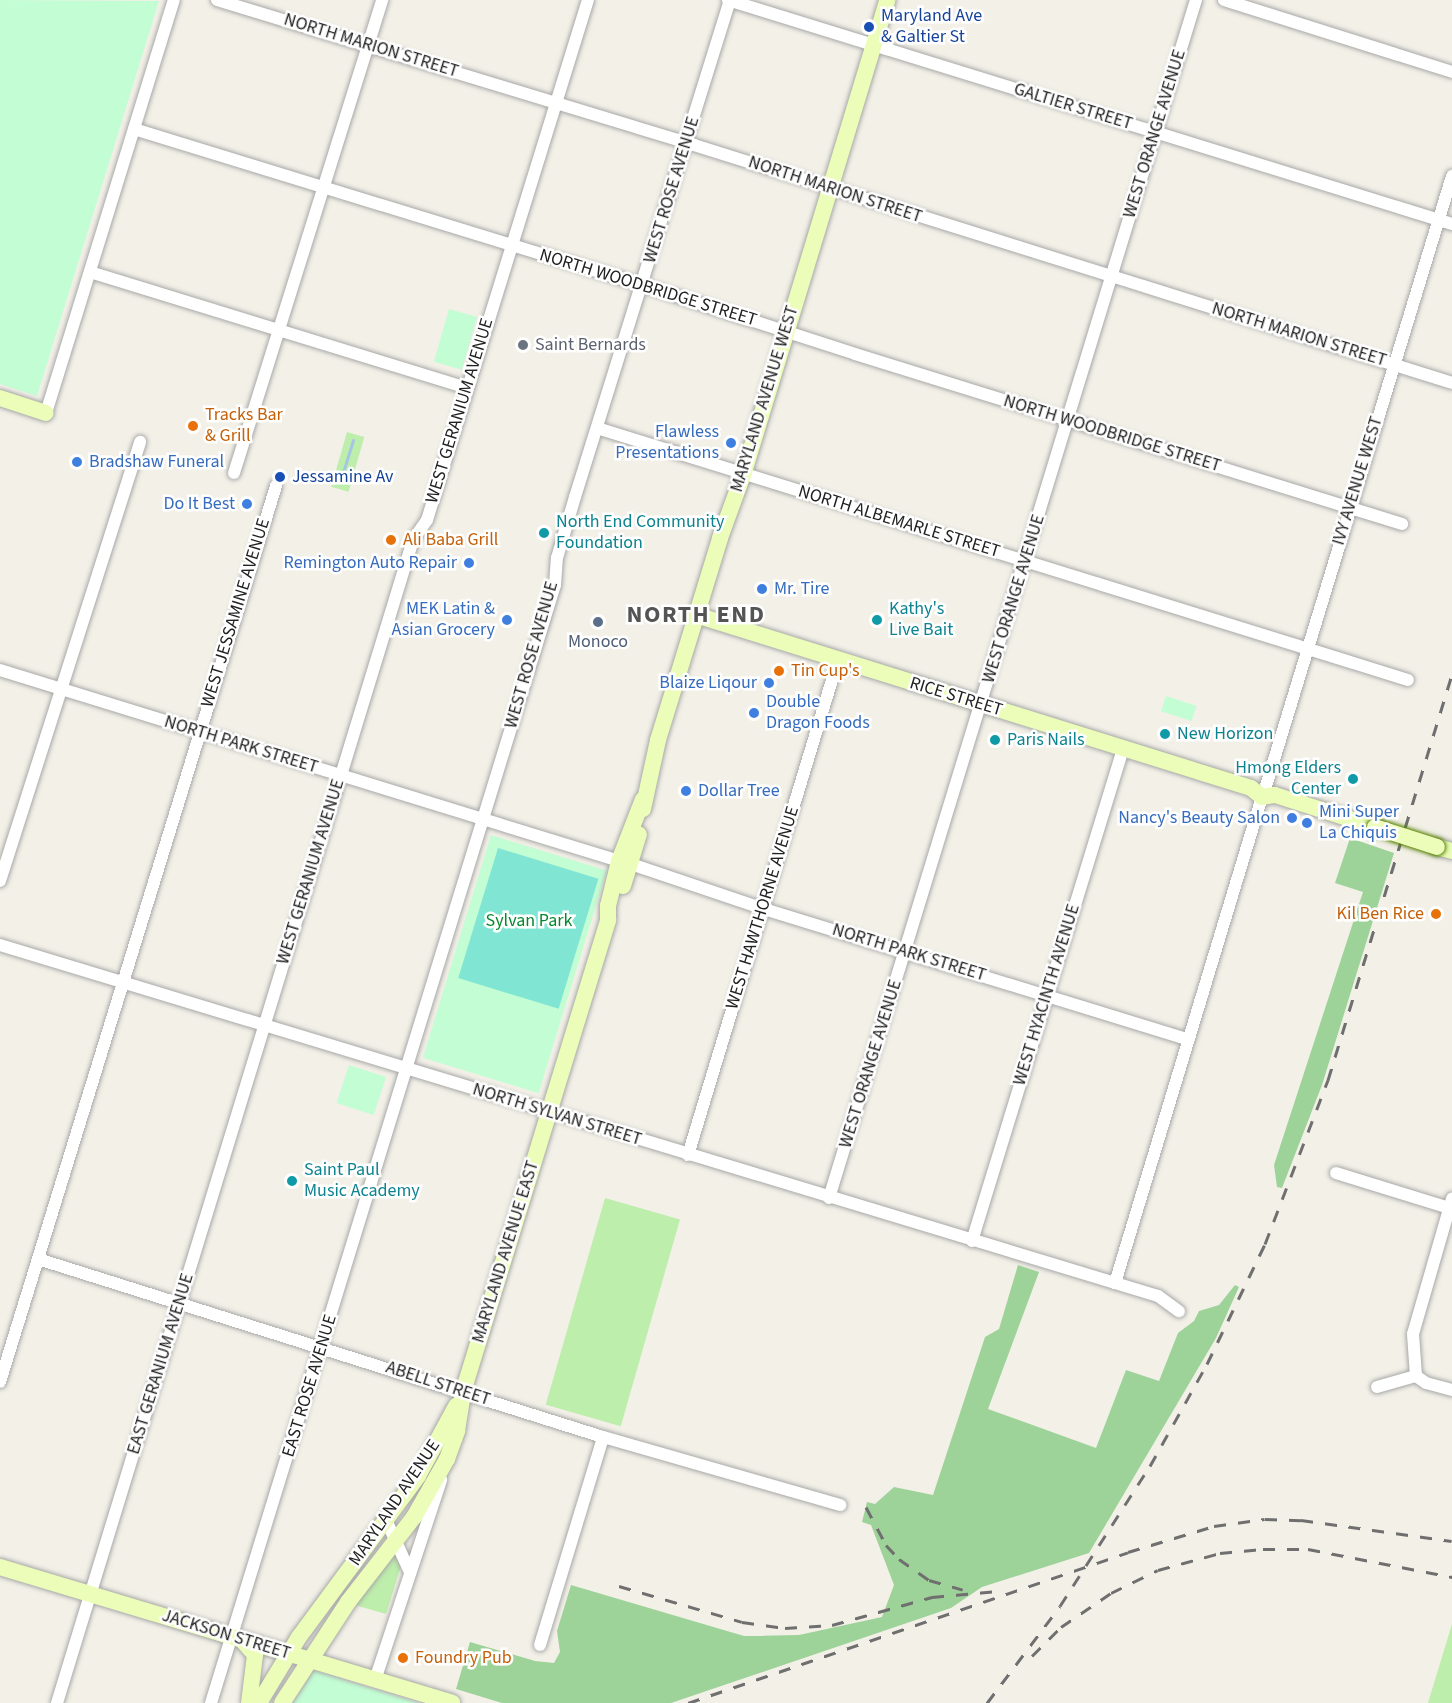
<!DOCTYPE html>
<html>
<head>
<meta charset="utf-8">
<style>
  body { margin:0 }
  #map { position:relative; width:1452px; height:1703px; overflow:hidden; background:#f2f0e7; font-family:"Source Sans 3",sans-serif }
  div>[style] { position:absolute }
  .grass>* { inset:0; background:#bdeeab; transform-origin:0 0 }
  .forest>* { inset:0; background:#9dd399 }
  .park>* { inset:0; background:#c3fdd4; transform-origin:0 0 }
  .pitch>* { inset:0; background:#81e5d4; transform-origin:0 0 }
  .stream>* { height:3px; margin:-1.5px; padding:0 1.5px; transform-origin:1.5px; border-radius:1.5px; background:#a5c6e1 }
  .roads { filter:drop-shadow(0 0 2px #a8a8a8) drop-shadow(0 0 2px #a8a8a8) }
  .street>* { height:12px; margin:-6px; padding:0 6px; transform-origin:6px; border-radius:6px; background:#fff }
  .secondary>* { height:16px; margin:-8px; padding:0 8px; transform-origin:8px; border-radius:8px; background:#ebfdb9 }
  .rail>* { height:3px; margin-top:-1.5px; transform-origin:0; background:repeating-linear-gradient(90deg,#6f6f6f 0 12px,transparent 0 24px) }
  .bridges { filter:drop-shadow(0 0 2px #557f00) drop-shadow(0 0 2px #557f00) }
  .secondary-bridge>* { height:16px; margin:-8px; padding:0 8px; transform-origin:8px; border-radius:8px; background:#ebfdb9 }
  .dots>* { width:16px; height:16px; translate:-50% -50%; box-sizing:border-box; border:3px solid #fff; border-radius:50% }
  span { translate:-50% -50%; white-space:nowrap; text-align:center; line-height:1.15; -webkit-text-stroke:5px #fff; paint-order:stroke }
  .transit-label { font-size:18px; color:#164399 }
  .left { translate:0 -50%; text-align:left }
  .street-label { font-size:18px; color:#212121 }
  .worship-label { font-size:18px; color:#5b616d }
  .food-label { font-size:18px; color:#c56008 }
  .right { translate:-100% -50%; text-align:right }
  .shop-label { font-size:18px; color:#366cbe }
  .culture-label { font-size:18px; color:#0d838f }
  .service-label { font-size:18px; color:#4e5e75 }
  .park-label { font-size:18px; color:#05882d }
  .district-label { font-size:24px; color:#545454; font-weight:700; letter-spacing:1.5px }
</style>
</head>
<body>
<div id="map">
  <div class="grass">
    <i style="left:347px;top:432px;width:18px;height:57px;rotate:16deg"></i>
    <i style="left:605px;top:1198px;width:78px;height:215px;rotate:16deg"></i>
    <i style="clip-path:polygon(395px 1555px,401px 1566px,386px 1614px,358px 1606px,356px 1604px)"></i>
    <i style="clip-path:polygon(1452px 1624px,1452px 1703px,1428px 1703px)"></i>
  </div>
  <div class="forest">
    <i style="clip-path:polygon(1350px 838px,1394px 853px,1322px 1085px,1282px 1188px,1277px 1187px,1274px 1165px,1363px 892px,1335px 883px)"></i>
    <i style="clip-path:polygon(1018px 1265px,1039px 1272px,988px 1409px,1096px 1448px,1126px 1370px,1159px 1381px,1178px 1333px,1194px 1321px,1199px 1311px,1219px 1305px,1235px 1285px,1239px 1287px,1216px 1338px,1089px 1553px,982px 1587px,951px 1608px,671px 1703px,502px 1703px,456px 1689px,470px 1642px,535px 1661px,554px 1663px,560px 1652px,557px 1631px,571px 1585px,744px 1636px,799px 1635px,882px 1617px,894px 1585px,871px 1525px,862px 1522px,867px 1502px,875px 1504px,894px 1487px,933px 1495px,985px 1337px,999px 1329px)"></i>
  </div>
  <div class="park">
    <i style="clip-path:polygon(0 0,159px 1px,37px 396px,0 384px)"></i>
    <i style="left:449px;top:309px;width:29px;height:55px;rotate:16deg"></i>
    <i style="left:1166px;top:696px;width:32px;height:16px;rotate:18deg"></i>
    <i style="left:491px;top:835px;width:121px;height:233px;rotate:17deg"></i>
    <i style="left:349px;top:1065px;width:39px;height:40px;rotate:18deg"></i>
    <i style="clip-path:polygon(313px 1670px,419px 1703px,293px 1703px)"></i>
  </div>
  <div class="pitch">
    <i style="left:498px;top:848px;width:105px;height:136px;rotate:17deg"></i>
  </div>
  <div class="stream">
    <i style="left:340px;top:482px;width:44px;rotate:-72.8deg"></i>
  </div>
  <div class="roads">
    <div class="street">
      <i style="left:217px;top:0;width:499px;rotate:16.9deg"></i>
      <i style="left:694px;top:145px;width:794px;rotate:17.43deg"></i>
      <i style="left:728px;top:0;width:758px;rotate:17.19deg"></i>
      <i style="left:1224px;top:0;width:239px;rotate:17.5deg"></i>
      <i style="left:134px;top:129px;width:531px;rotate:17.07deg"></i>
      <i style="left:642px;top:285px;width:224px;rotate:17.9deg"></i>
      <i style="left:855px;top:354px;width:573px;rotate:17.26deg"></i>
      <i style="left:90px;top:272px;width:394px;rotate:17.1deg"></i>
      <i style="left:46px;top:413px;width:432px;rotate:-72.8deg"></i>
      <i style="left:597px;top:428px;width:849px;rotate:17.26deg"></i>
      <i style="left:234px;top:473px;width:496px;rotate:-72.6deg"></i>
      <i style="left:0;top:670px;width:648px;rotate:17.15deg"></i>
      <i style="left:1266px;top:786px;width:638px;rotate:-73.04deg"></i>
      <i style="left:631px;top:864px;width:140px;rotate:18.7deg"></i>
      <i style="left:764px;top:909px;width:443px;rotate:17.1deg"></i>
      <i style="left:0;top:881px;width:461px;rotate:-72.3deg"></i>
      <i style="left:0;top:945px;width:1210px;rotate:16.86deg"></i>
      <i style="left:1158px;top:1296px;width:26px;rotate:36deg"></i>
      <i style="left:688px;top:1155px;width:517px;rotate:-73.14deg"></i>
      <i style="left:1336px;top:1173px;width:121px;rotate:17.2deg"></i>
      <i style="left:829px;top:1198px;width:1253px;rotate:-72.97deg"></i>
      <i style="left:972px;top:1241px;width:515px;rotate:-72.94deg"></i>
      <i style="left:38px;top:1259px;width:592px;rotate:17.49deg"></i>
      <i style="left:603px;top:1437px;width:247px;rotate:16deg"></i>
      <i style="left:1115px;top:1283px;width:508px;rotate:-73.17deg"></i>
      <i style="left:1416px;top:1376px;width:42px;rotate:-94.1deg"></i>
      <i style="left:1413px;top:1334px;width:141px;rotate:-73.9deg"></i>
      <i style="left:0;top:1382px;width:938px;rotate:-72.88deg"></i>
      <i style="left:1377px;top:1387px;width:41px;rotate:-15.8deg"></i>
      <i style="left:1416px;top:1376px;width:12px;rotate:35deg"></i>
      <i style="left:1426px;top:1383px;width:27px;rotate:15deg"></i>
      <i style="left:386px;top:1520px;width:55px;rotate:65.3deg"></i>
      <i style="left:540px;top:1645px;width:217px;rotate:-73.1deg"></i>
      <i style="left:375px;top:1680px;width:211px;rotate:-71.7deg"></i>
      <i style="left:57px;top:1703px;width:1216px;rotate:-72.98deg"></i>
      <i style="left:413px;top:540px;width:24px;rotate:-55deg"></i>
      <i style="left:427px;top:520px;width:544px;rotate:-72.8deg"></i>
      <i style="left:211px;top:1703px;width:1170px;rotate:-72.9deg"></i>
      <i style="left:555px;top:585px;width:27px;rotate:-86deg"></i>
      <i style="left:557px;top:558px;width:64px;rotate:-73.6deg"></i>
      <i style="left:575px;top:497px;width:521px;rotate:-72.68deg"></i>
    </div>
    <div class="secondary">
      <i style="left:0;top:398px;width:48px;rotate:18.1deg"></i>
      <i style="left:696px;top:615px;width:581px;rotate:17.31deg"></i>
      <i style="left:1251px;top:788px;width:14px;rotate:39deg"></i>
      <i style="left:1262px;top:797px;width:13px;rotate:-9deg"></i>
      <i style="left:1275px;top:795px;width:105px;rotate:17.7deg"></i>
      <i style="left:643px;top:809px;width:71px;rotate:-77.7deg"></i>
      <i style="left:658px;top:740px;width:211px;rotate:-72.9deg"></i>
      <i style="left:720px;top:538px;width:70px;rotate:-70deg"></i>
      <i style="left:744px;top:472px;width:493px;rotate:-73.1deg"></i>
      <i style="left:1437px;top:847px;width:16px;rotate:15deg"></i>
      <i style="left:623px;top:886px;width:54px;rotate:-72.9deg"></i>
      <i style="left:0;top:1567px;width:472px;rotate:16.7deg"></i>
      <i style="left:243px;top:1641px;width:18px;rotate:49deg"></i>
      <i style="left:255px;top:1655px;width:48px;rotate:97.1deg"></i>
      <i style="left:259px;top:1703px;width:77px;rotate:-58.8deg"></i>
      <i style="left:299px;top:1637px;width:200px;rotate:-53.5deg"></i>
      <i style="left:418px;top:1476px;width:80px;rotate:-61.5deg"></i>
      <i style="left:282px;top:1703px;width:121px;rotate:-56.8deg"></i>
      <i style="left:348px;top:1602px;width:108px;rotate:-52.2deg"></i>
      <i style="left:414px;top:1517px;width:67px;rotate:-60.4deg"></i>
      <i style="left:447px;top:1459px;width:30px;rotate:-70deg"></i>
      <i style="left:457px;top:1431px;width:39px;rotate:-81deg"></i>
      <i style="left:463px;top:1392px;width:494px;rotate:-72.9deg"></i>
      <i style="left:608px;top:920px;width:14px;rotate:-90deg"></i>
      <i style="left:608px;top:906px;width:46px;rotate:-76.3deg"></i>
      <i style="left:619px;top:861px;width:66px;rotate:-68.8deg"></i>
    </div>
  </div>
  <div class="rail">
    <i style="left:866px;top:1507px;width:43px;rotate:62.2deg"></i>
    <i style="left:886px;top:1545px;width:19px;rotate:47deg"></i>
    <i style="left:899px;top:1559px;width:37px;rotate:35deg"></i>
    <i style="left:929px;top:1580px;width:35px;rotate:16deg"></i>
    <i style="left:619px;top:1586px;width:128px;rotate:16.3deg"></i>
    <i style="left:742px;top:1622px;width:43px;rotate:7.9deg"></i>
    <i style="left:785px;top:1628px;width:47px;rotate:-3.7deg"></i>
    <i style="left:832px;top:1625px;width:104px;rotate:-15.6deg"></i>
    <i style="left:932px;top:1597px;width:66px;rotate:-5.2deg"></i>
    <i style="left:1032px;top:1656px;width:41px;rotate:-45deg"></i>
    <i style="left:1061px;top:1627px;width:60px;rotate:-34.2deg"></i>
    <i style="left:1111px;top:1593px;width:52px;rotate:-26.1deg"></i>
    <i style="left:1158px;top:1570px;width:64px;rotate:-15.3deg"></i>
    <i style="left:1220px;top:1553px;width:43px;rotate:-5.3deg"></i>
    <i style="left:1263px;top:1549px;width:45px"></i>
    <i style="left:1308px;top:1549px;width:147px;rotate:11deg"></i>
    <i style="left:688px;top:1703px;width:465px;rotate:-18.9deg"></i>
    <i style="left:1128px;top:1552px;width:90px;rotate:-16.8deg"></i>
    <i style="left:1214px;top:1526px;width:51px;rotate:-7.8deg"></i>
    <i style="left:1265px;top:1519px;width:36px;rotate:2deg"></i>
    <i style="left:1301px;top:1520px;width:152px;rotate:7.9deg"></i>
    <i style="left:987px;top:1703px;width:121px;rotate:-53deg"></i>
    <i style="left:1060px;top:1606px;width:166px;rotate:-57.3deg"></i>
    <i style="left:1150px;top:1466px;width:117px;rotate:-60.8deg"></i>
    <i style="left:1207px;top:1364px;width:133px;rotate:-64.2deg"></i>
    <i style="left:1265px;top:1244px;width:176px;rotate:-69deg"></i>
    <i style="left:1328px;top:1080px;width:424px;rotate:-73deg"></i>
  </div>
  <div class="bridges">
    <div class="secondary-bridge">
      <i style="left:1375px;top:827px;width:65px;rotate:17.9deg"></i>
    </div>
  </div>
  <div class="dots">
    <i style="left:869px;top:27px;background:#1a4fb4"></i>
    <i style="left:523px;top:345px;background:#6b7280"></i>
    <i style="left:193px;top:426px;background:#e8710a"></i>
    <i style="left:731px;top:443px;background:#3f7fe0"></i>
    <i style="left:77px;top:462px;background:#3f7fe0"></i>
    <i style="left:280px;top:477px;background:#1a4fb4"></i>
    <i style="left:247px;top:504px;background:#3f7fe0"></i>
    <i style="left:544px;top:533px;background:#0f9aa8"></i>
    <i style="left:391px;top:540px;background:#e8710a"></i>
    <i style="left:469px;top:563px;background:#3f7fe0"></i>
    <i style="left:762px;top:589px;background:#3f7fe0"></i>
    <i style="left:507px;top:620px;background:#3f7fe0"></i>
    <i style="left:877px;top:620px;background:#0f9aa8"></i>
    <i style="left:598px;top:622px;background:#5c6f8a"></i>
    <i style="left:779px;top:671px;background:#e8710a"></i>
    <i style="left:769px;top:683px;background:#3f7fe0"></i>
    <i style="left:754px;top:713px;background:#3f7fe0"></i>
    <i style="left:1165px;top:734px;background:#0f9aa8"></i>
    <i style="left:995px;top:740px;background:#0f9aa8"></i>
    <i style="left:1353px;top:779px;background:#0f9aa8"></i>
    <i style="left:686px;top:791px;background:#3f7fe0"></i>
    <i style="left:1292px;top:818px;background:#3f7fe0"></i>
    <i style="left:1307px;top:823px;background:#3f7fe0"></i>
    <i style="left:1436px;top:914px;background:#e8710a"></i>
    <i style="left:292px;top:1181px;background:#0f9aa8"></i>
    <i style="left:403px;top:1658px;background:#e8710a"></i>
  </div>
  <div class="transit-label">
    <span class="left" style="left:881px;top:27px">Maryland Ave<br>&amp; Galtier St</span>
    <span class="left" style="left:292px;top:477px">Jessamine Av</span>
  </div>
  <div class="street-label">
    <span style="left:371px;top:46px;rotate:17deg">NORTH MARION STREET</span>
    <span style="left:1073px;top:107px;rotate:17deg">GALTIER STREET</span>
    <span style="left:1155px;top:134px;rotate:-73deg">WEST ORANGE AVENUE</span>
    <span style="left:672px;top:190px;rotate:-73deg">WEST ROSE AVENUE</span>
    <span style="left:835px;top:190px;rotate:18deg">NORTH MARION STREET</span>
    <span style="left:648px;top:288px;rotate:17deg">NORTH WOODBRIDGE STREET</span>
    <span style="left:1299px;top:335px;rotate:17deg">NORTH MARION STREET</span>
    <span style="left:765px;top:399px;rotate:-73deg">MARYLAND AVENUE WEST</span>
    <span style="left:460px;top:411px;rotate:-73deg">WEST GERANIUM AVENUE</span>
    <span style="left:1112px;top:434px;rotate:17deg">NORTH WOODBRIDGE STREET</span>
    <span style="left:1358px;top:481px;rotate:-73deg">IVY AVENUE WEST</span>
    <span style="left:899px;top:522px;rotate:17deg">NORTH ALBEMARLE STREET</span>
    <span style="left:1014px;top:599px;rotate:-73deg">WEST ORANGE AVENUE</span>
    <span style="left:236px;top:613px;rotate:-73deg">WEST JESSAMINE AVENUE</span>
    <span style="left:532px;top:655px;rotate:-74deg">WEST ROSE AVENUE</span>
    <span style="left:956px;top:697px;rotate:17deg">RICE STREET</span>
    <span style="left:241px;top:745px;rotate:17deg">NORTH PARK STREET</span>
    <span style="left:311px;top:872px;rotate:-73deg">WEST GERANIUM AVENUE</span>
    <span style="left:763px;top:908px;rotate:-73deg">WEST HAWTHORNE AVENUE</span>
    <span style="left:909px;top:953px;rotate:17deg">NORTH PARK STREET</span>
    <span style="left:1047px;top:995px;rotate:-73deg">WEST HYACINTH AVENUE</span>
    <span style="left:871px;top:1064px;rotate:-73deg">WEST ORANGE AVENUE</span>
    <span style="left:557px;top:1115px;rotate:17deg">NORTH SYLVAN STREET</span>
    <span style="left:506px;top:1252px;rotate:-73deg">MARYLAND AVENUE EAST</span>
    <span style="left:161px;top:1364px;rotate:-73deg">EAST GERANIUM AVENUE</span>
    <span style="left:438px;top:1384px;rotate:18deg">ABELL STREET</span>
    <span style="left:310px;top:1386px;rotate:-73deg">EAST ROSE AVENUE</span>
    <span style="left:395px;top:1503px;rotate:-56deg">MARYLAND AVENUE</span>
    <span style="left:226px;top:1635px;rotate:17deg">JACKSON STREET</span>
  </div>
  <div class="worship-label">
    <span class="left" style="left:535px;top:345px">Saint Bernards</span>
  </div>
  <div class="food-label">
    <span class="left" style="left:205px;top:426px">Tracks Bar<br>&amp; Grill</span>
    <span class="left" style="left:403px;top:540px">Ali Baba Grill</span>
    <span class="left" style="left:791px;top:671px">Tin Cup's</span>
    <span class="right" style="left:1424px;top:914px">Kil Ben Rice</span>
    <span class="left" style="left:415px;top:1658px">Foundry Pub</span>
  </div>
  <div class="shop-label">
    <span class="right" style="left:719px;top:443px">Flawless<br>Presentations</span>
    <span class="left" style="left:89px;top:462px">Bradshaw Funeral</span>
    <span class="right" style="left:235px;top:504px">Do It Best</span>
    <span class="right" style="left:457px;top:563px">Remington Auto Repair</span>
    <span class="left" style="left:774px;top:589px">Mr. Tire</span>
    <span class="right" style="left:495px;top:620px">MEK Latin &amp;<br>Asian Grocery</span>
    <span class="right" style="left:757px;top:683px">Blaize Liqour</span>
    <span class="left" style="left:766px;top:713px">Double<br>Dragon Foods</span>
    <span class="left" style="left:698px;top:791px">Dollar Tree</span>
    <span class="left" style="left:1319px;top:823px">Mini Super<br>La Chiquis</span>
    <span class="right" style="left:1280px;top:818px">Nancy's Beauty Salon</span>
  </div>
  <div class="culture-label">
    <span class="left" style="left:556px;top:533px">North End Community<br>Foundation</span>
    <span class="left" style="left:889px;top:620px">Kathy's<br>Live Bait</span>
    <span class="left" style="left:1177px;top:734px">New Horizon</span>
    <span class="left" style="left:1007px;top:740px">Paris Nails</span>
    <span class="right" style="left:1341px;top:779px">Hmong Elders<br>Center</span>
    <span class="left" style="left:304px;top:1181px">Saint Paul<br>Music Academy</span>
  </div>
  <div class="service-label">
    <span style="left:598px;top:642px">Monoco</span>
  </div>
  <div class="park-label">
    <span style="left:529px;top:921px">Sylvan Park</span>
  </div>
  <div class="district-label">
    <span style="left:696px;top:615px">NORTH END</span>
  </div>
</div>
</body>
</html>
